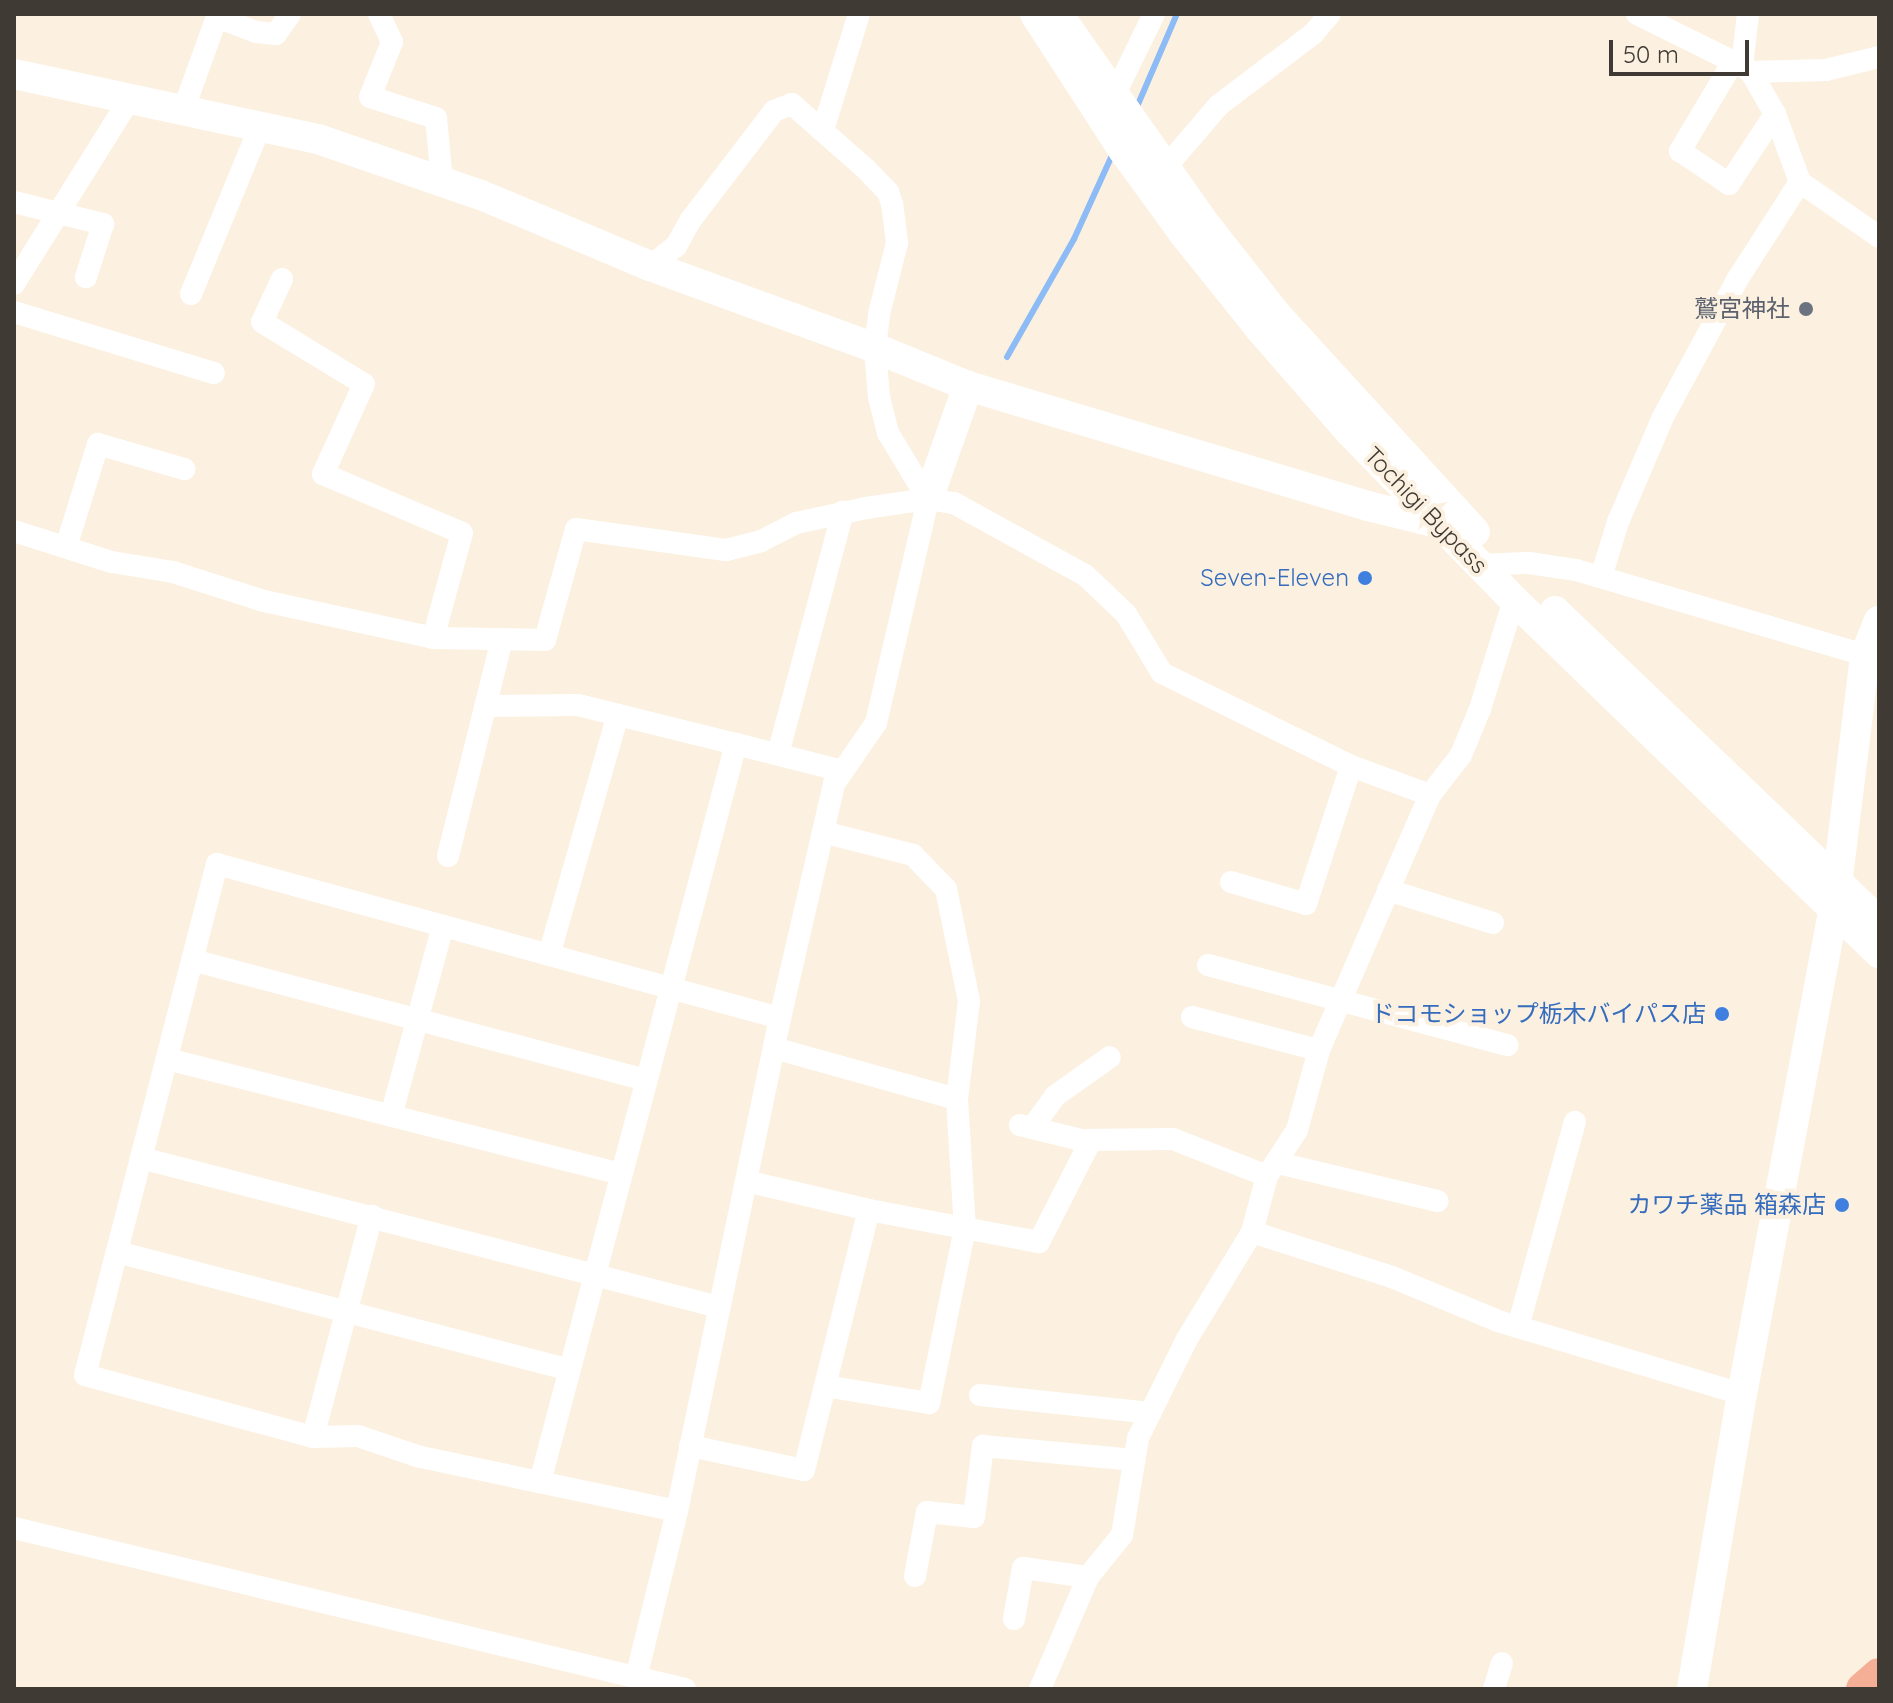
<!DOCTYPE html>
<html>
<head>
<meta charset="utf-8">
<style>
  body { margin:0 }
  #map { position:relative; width:1893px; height:1703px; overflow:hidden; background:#fcf1e0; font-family:Quicksand,"Noto Sans JP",sans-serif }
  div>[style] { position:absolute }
  .stream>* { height:6px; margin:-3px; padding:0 3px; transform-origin:3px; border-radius:3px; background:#8cbbf5 }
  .street>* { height:22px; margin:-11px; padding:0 11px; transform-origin:11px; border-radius:11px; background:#fff }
  .secondary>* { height:30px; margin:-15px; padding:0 15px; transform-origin:15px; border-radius:15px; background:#fff }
  .primary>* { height:34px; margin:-17px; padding:0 17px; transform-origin:17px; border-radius:17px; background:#f4af96 }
  .dots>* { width:22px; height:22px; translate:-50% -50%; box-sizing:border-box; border:4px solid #fcf1e0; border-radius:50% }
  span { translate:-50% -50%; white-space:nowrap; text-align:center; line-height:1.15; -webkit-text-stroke:8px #fcf1e0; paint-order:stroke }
  .worship-label { font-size:24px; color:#5b616d }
  .right { translate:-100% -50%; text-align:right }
  .street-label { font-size:24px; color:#3f3b34 }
  .shop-label { font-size:24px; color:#366cbe }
  .frame { position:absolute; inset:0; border:16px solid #3f3b34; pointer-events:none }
  .scale { position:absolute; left:1609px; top:40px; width:140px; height:36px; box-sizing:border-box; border:4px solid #3f3b34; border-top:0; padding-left:10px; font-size:24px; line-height:28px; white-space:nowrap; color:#3f3b34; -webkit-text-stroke:6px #fcf1e0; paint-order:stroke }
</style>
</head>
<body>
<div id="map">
  <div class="stream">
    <i style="left:1136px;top:109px;width:103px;rotate:-66.7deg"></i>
    <i style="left:1007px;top:357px;width:136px;rotate:-60.4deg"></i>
    <i style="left:1074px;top:239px;width:97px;rotate:-65.6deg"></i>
  </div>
  <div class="street">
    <i style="left:379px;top:14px;width:31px;rotate:65deg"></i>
    <i style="left:392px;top:42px;width:59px;rotate:111.8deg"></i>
    <i style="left:370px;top:97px;width:69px;rotate:17.7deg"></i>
    <i style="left:436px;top:118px;width:64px;rotate:84.6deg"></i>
    <i style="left:1637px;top:14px;width:117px;rotate:26.3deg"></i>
    <i style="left:1748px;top:14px;width:52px;rotate:96.6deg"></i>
    <i style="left:1742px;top:66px;width:11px;rotate:34deg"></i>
    <i style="left:1751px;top:72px;width:48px;rotate:60.3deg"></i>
    <i style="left:1775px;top:114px;width:72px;rotate:69.8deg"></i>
    <i style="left:1800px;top:182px;width:96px;rotate:34.8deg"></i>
    <i style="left:1733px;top:62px;width:104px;rotate:120.8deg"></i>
    <i style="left:1680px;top:151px;width:59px;rotate:34deg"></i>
    <i style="left:1729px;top:184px;width:84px;rotate:-56.7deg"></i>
    <i style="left:1751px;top:72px;width:75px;rotate:-1.5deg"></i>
    <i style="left:1826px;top:70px;width:55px;rotate:-13.8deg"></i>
    <i style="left:1114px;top:96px;width:91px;rotate:-64deg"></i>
    <i style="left:184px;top:108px;width:97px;rotate:-70.1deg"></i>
    <i style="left:217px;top:17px;width:42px;rotate:21deg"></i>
    <i style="left:256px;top:32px;width:20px;rotate:6deg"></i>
    <i style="left:276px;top:34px;width:24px;rotate:-55deg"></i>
    <i style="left:823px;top:130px;width:121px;rotate:-72.8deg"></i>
    <i style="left:1165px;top:168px;width:83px;rotate:-49.4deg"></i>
    <i style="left:1219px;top:105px;width:118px;rotate:-37.1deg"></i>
    <i style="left:1313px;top:34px;width:26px;rotate:-50deg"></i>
    <i style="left:14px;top:202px;width:92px;rotate:13.9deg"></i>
    <i style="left:103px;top:224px;width:56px;rotate:107.8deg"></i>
    <i style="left:282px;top:279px;width:47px;rotate:114.9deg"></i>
    <i style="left:262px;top:322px;width:119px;rotate:31.3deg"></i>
    <i style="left:364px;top:384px;width:99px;rotate:114.5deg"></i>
    <i style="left:323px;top:474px;width:151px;rotate:23deg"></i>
    <i style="left:462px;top:533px;width:109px;rotate:105.4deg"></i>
    <i style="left:14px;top:284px;width:221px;rotate:-58deg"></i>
    <i style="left:191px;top:294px;width:181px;rotate:-67.6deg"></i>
    <i style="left:14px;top:312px;width:209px;rotate:17deg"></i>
    <i style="left:14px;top:531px;width:103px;rotate:17.6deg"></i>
    <i style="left:112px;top:562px;width:62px;rotate:9.3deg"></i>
    <i style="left:173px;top:572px;width:96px;rotate:17.7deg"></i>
    <i style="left:264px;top:601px;width:173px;rotate:12.3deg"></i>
    <i style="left:433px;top:638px;width:112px;rotate:1deg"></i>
    <i style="left:545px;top:640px;width:115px;rotate:-74.4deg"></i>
    <i style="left:576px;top:529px;width:151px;rotate:8deg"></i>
    <i style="left:726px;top:550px;width:36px;rotate:-14deg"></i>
    <i style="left:761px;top:541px;width:39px;rotate:-27deg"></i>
    <i style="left:796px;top:523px;width:72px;rotate:-12.1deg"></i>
    <i style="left:866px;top:508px;width:63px;rotate:-8.3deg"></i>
    <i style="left:928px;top:499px;width:26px;rotate:9deg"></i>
    <i style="left:954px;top:503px;width:149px;rotate:28.8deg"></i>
    <i style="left:1085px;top:575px;width:57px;rotate:43.6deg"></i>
    <i style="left:1126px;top:614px;width:69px;rotate:58.6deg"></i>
    <i style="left:1162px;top:673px;width:211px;rotate:26.2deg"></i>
    <i style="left:1351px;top:766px;width:84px;rotate:20.2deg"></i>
    <i style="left:66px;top:547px;width:108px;rotate:-72.7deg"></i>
    <i style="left:98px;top:444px;width:90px;rotate:16.2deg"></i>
    <i style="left:1479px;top:565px;width:50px;rotate:-2.3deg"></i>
    <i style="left:1529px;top:563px;width:48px;rotate:8.5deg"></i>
    <i style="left:1576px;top:570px;width:315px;rotate:16.4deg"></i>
    <i style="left:1601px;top:577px;width:58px;rotate:-72.8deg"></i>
    <i style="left:1618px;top:522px;width:114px;rotate:-66.8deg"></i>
    <i style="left:1663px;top:417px;width:156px;rotate:-61.6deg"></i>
    <i style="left:1737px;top:280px;width:117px;rotate:-57.3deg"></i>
    <i style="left:485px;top:706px;width:93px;rotate:-0.6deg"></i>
    <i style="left:578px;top:705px;width:163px;rotate:13.9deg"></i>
    <i style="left:778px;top:754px;width:251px;rotate:-75deg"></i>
    <i style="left:823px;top:832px;width:93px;rotate:14.3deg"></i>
    <i style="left:913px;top:855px;width:47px;rotate:45.9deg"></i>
    <i style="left:946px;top:889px;width:114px;rotate:78.4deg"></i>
    <i style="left:969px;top:1001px;width:99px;rotate:97deg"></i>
    <i style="left:957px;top:1099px;width:129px;rotate:86.5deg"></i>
    <i style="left:965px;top:1228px;width:179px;rotate:101.6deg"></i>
    <i style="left:929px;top:1403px;width:105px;rotate:-170.7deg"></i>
    <i style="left:448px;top:856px;width:223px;rotate:-76deg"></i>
    <i style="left:1231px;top:882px;width:78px;rotate:16.3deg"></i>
    <i style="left:1306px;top:904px;width:145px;rotate:-71.9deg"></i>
    <i style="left:1388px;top:890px;width:110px;rotate:17.4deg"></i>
    <i style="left:549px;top:955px;width:250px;rotate:-74deg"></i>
    <i style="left:192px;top:960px;width:469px;rotate:14.8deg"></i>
    <i style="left:1208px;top:965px;width:310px;rotate:15deg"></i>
    <i style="left:1192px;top:1017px;width:131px;rotate:14.6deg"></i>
    <i style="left:774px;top:1048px;width:190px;rotate:15.6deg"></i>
    <i style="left:167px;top:1059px;width:467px;rotate:14.2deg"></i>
    <i style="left:391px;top:1116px;width:197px;rotate:-74.7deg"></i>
    <i style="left:1020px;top:1125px;width:63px;rotate:13.8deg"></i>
    <i style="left:1081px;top:1140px;width:92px;rotate:-0.6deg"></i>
    <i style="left:1173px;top:1139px;width:101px;rotate:21.5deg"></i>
    <i style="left:1032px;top:1128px;width:39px;rotate:-54deg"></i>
    <i style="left:1055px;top:1096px;width:67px;rotate:-35.3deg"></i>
    <i style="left:141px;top:1158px;width:597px;rotate:14.46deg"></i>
    <i style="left:1278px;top:1163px;width:164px;rotate:13.4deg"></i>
    <i style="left:869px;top:1210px;width:173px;rotate:10.7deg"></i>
    <i style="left:1039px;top:1242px;width:114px;rotate:-63deg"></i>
    <i style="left:1252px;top:1232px;width:147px;rotate:17.8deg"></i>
    <i style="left:1392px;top:1277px;width:115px;rotate:22.5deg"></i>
    <i style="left:1498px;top:1321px;width:255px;rotate:16.7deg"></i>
    <i style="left:117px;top:1252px;width:467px;rotate:14.6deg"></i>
    <i style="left:1518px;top:1327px;width:213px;rotate:-74.5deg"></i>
    <i style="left:980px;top:1395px;width:171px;rotate:6deg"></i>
    <i style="left:313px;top:1437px;width:229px;rotate:-75.1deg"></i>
    <i style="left:690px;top:1446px;width:116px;rotate:11.9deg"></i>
    <i style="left:804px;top:1470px;width:268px;rotate:-76deg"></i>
    <i style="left:869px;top:1210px;width:126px;rotate:-166.7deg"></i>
    <i style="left:540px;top:1482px;width:764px;rotate:-75.13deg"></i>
    <i style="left:736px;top:744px;width:110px;rotate:14.2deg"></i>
    <i style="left:677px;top:1511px;width:263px;rotate:-168.1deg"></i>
    <i style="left:420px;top:1457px;width:65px;rotate:-161.3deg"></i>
    <i style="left:358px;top:1436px;width:45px;rotate:178.7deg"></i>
    <i style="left:313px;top:1437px;width:236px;rotate:-164.8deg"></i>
    <i style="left:85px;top:1375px;width:528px;rotate:-75.52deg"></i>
    <i style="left:217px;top:864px;width:584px;rotate:15.3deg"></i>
    <i style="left:14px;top:1528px;width:690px;rotate:13.49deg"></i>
    <i style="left:915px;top:1576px;width:65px;rotate:-79.4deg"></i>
    <i style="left:927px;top:1512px;width:47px;rotate:6.1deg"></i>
    <i style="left:974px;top:1517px;width:72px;rotate:-82.8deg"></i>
    <i style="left:983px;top:1446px;width:152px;rotate:5.3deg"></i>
    <i style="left:1014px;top:1619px;width:52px;rotate:-80deg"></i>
    <i style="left:1023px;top:1568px;width:66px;rotate:7.9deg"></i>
    <i style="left:636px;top:1678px;width:172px;rotate:-76.2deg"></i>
    <i style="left:677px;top:1511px;width:504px;rotate:-78.2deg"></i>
    <i style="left:780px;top:1018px;width:240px;rotate:-77deg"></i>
    <i style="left:834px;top:784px;width:74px;rotate:-55.5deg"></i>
    <i style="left:876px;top:723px;width:230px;rotate:-76.9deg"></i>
    <i style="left:928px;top:499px;width:77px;rotate:-121.2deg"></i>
    <i style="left:888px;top:433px;width:36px;rotate:-104deg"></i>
    <i style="left:879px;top:398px;width:50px;rotate:-94.6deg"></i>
    <i style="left:875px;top:348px;width:34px;rotate:-83deg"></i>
    <i style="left:879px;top:314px;width:73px;rotate:-75.8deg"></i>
    <i style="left:897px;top:243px;width:39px;rotate:-97deg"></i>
    <i style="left:892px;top:204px;width:13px;rotate:-108deg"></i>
    <i style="left:888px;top:192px;width:30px;rotate:-134deg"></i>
    <i style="left:867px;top:170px;width:100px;rotate:-138.7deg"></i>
    <i style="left:792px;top:104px;width:19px;rotate:159deg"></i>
    <i style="left:774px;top:111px;width:138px;rotate:127.4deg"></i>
    <i style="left:690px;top:221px;width:29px;rotate:119deg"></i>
    <i style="left:676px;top:246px;width:33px;rotate:142deg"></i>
    <i style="left:1040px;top:1689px;width:122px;rotate:-66.8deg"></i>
    <i style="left:1088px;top:1577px;width:54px;rotate:-51deg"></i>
    <i style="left:1122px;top:1535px;width:98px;rotate:-80.6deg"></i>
    <i style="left:1138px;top:1438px;width:110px;rotate:-63.7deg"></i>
    <i style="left:1187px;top:1339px;width:125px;rotate:-58.7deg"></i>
    <i style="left:1252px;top:1232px;width:58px;rotate:-75deg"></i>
    <i style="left:1267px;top:1176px;width:55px;rotate:-56.9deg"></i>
    <i style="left:1297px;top:1130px;width:83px;rotate:-74.6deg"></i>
    <i style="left:1319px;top:1050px;width:191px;rotate:-66.5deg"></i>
    <i style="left:1395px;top:875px;width:87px;rotate:-66.4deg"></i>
    <i style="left:1430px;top:795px;width:51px;rotate:-52.2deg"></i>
    <i style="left:1461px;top:755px;width:50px;rotate:-67.6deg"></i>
    <i style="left:1480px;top:709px;width:114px;rotate:-72.7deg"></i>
    <i style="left:1494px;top:1689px;width:27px;rotate:-73deg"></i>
  </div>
  <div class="secondary">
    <i style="left:1035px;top:14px;width:162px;rotate:57.1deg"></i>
    <i style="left:1123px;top:150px;width:104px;rotate:54deg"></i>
    <i style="left:1184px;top:234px;width:122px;rotate:51.3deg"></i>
    <i style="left:1260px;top:329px;width:137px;rotate:48.9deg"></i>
    <i style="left:1350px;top:432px;width:235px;rotate:45.7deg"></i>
    <i style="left:1514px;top:600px;width:508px;rotate:44.04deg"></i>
    <i style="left:1058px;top:14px;width:251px;rotate:55deg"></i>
    <i style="left:1202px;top:220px;width:120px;rotate:51.8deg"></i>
    <i style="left:1276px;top:314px;width:295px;rotate:47.6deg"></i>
    <i style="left:14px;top:74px;width:311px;rotate:12.1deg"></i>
    <i style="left:318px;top:139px;width:172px;rotate:19deg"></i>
    <i style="left:481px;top:195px;width:183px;rotate:22.8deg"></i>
    <i style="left:650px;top:266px;width:239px;rotate:20deg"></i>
    <i style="left:875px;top:348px;width:100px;rotate:22.2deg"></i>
    <i style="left:968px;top:386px;width:418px;rotate:16.7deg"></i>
    <i style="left:1368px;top:506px;width:109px;rotate:13.8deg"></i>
    <i style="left:928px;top:499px;width:120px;rotate:-70.5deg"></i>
    <i style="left:1555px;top:611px;width:449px;rotate:43.8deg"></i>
    <i style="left:1692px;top:1689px;width:299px;rotate:-80.4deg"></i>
    <i style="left:1742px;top:1394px;width:494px;rotate:-79.3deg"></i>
    <i style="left:1834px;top:909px;width:256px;rotate:-83deg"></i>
    <i style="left:1865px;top:655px;width:37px;rotate:-68deg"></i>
  </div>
  <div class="primary">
    <i style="left:1863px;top:1689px;width:21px;rotate:-41deg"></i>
  </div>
  <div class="dots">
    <i style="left:1806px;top:309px;background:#6b7280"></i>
    <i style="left:1365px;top:578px;background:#3f7fe0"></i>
    <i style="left:1722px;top:1014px;background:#3f7fe0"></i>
    <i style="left:1842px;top:1205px;background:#3f7fe0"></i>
  </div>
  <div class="worship-label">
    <span class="right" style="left:1790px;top:309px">鷲宮神社</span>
  </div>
  <div class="street-label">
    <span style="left:1426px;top:510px;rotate:46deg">Tochigi Bypass</span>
  </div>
  <div class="shop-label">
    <span class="right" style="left:1349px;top:578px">Seven-Eleven</span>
    <span class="right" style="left:1706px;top:1014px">ドコモショップ栃木バイパス店</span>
    <span class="right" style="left:1826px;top:1205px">カワチ薬品 箱森店</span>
  </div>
  <div class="frame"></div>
  <div class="scale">50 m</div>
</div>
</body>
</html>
